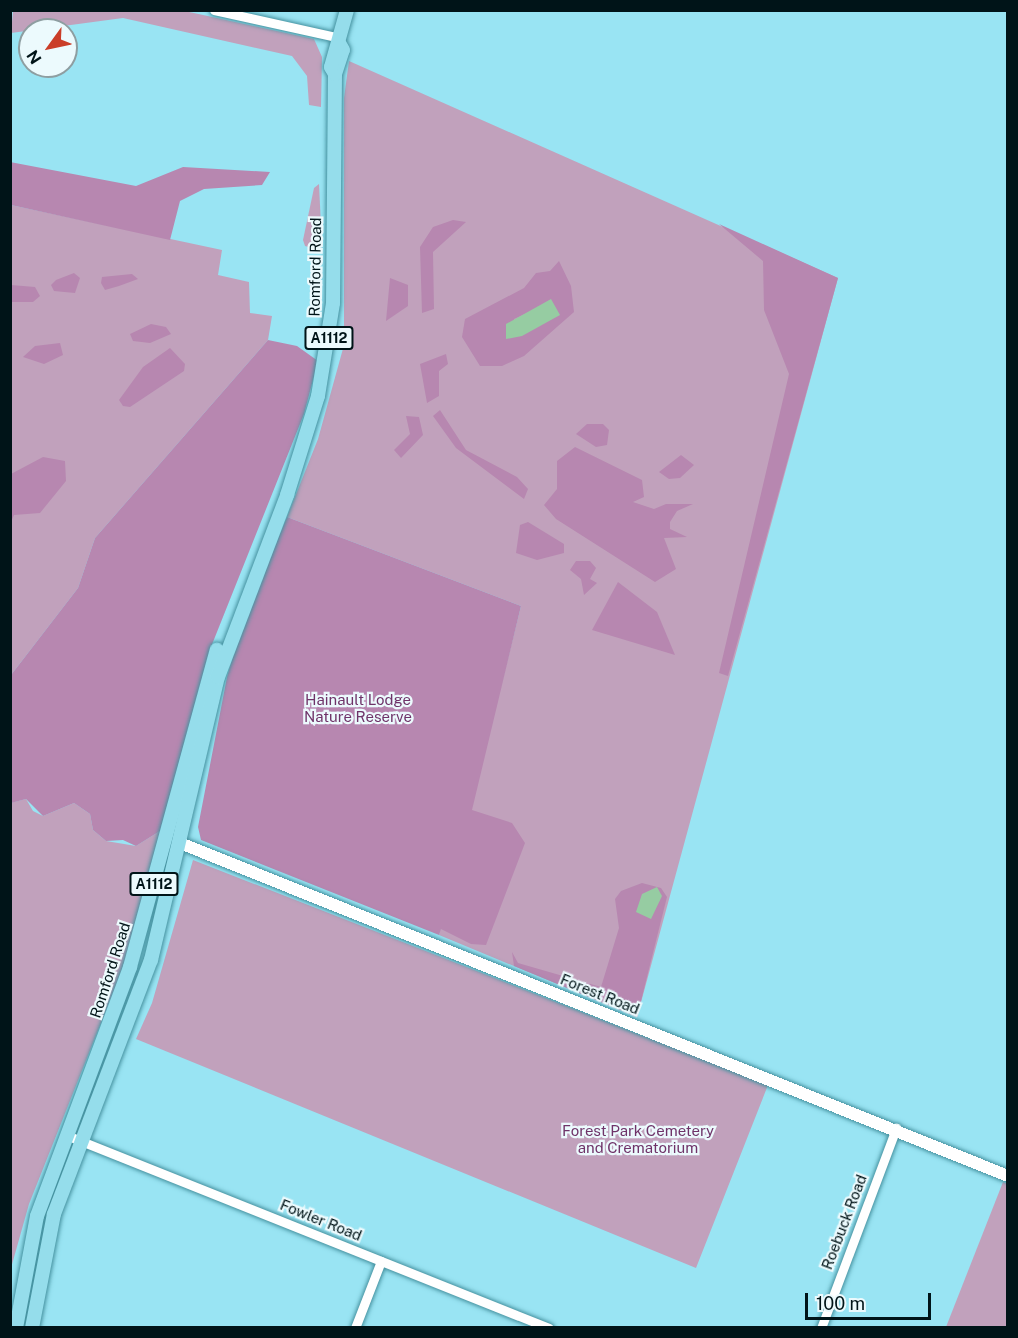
<!DOCTYPE html>
<html>
<head>
<meta charset="utf-8">
<style>
  body { margin:0 }
  #map { position:relative; width:1018px; height:1338px; overflow:hidden; background:#99e4f3; font-family:"Public Sans",sans-serif }
  div>[style] { position:absolute }
  .green>* { inset:0; background:#c1a1bc }
  .forest>* { inset:0; background:#b787b0 }
  .water>* { inset:0; background:#96cca2 }
  .roads { filter:drop-shadow(0 0 2px #45919f) drop-shadow(0 0 2px #45919f) }
  .street>* { height:9px; margin:-4.5px; padding:0 4.5px; transform-origin:4.5px; border-radius:4.5px; background:#fff }
  .secondary>* { height:12px; margin:-6px; padding:0 6px; transform-origin:6px; border-radius:6px; background:#fff }
  .primary>* { height:14px; margin:-7px; padding:0 7px; transform-origin:7px; border-radius:7px; background:#95ddeb }
  span { translate:-50% -50%; white-space:nowrap; text-align:center; line-height:1.15; -webkit-text-stroke:4.5px #ecfafd; paint-order:stroke }
  .shield-label span { padding:2px 4px; background:#ecfafd; border:2px solid; border-radius:4px; -webkit-text-stroke-width:0 }
  .shield-label { font-size:14px; color:#001418; font-weight:700 }
  .street-label { font-size:15px; color:#001418 }
  .park-label { font-size:15px; color:#6f3369 }
  .frame { position:absolute; inset:0; border:12px solid #001418; pointer-events:none }
  .north { position:absolute; left:18px; top:18px; width:60px; height:60px; box-sizing:border-box; background:#ecfafd; border:2px solid #8e9ea1; border-radius:50%; rotate:237deg; font-size:16px; font-weight:700; line-height:24px; text-align:center; color:#001418 }
  .north::after { content:''; display:block; margin:auto; width:21px; height:27px; background:#ca3e29; clip-path:polygon(50% 0,100% 100%,50% 72%,0 100%) }
  .scale { position:absolute; left:805px; top:1293px; width:126px; height:27px; box-sizing:border-box; border:3px solid #001418; border-top:0; padding-left:8px; font-size:18px; line-height:21px; white-space:nowrap; color:#001418; -webkit-text-stroke:4px #ecfafd; paint-order:stroke }
</style>
</head>
<body>
<div id="map">
  <div class="green">
    <i style="clip-path:polygon(180px 10px,314px 39px,322px 57px,321px 107px,309px 105px,307px 76px,292px 56px,123px 18px,11px 33px,13px 11px)"></i>
    <i style="clip-path:polygon(349px 61px,838px 278px,637px 1017px,439px 935px,521px 606px,287px 517px,318px 439px,344px 345px,344px 98px)"></i>
    <i style="clip-path:polygon(319px 184px,322px 247px,316px 249px,305px 246px,303px 240px,314px 188px)"></i>
    <i style="clip-path:polygon(11px 205px,222px 250px,218px 275px,249px 282px,250px 313px,272px 316px,268px 340px,95px 538px,78px 588px,11px 675px)"></i>
    <i style="clip-path:polygon(26px 799px,33px 811px,43px 816px,74px 803px,90px 814px,93px 830px,106px 841px,136px 846px,160px 831px,126px 960px,29px 1204px,11px 1268px,10px 803px)"></i>
    <i style="clip-path:polygon(193px 860px,768px 1085px,696px 1268px,136px 1039px,152px 1003px)"></i>
    <i style="clip-path:polygon(1003px 1182px,1008px 1184px,1007px 1327px,946px 1327px)"></i>
  </div>
  <div class="forest">
    <i style="clip-path:polygon(10px 162px,136px 186px,183px 167px,270px 172px,262px 185px,204px 189px,180px 201px,170px 240px,11px 205px)"></i>
    <i style="clip-path:polygon(453px 220px,466px 222px,433px 252px,434px 309px,422px 313px,420px 247px,433px 227px)"></i>
    <i style="clip-path:polygon(719px 224px,838px 278px,728px 676px,719px 673px,789px 374px,764px 310px,763px 261px)"></i>
    <i style="clip-path:polygon(evenodd,559px 261px,571px 286px,574px 312px,524px 356px,502px 366px,480px 366px,462px 337px,465px 319px,524px 288px,536px 273px,550px 271px,559px 261px,538px 308px,559px 315px,514px 337px,514px 319px,538px 308px)"></i>
    <i style="clip-path:polygon(74px 273px,80px 278px,75px 293px,54px 291px,51px 285px,56px 280px)"></i>
    <i style="clip-path:polygon(132px 274px,138px 279px,119px 286px,105px 290px,101px 283px,102px 277px)"></i>
    <i style="clip-path:polygon(390px 278px,408px 285px,408px 306px,386px 321px)"></i>
    <i style="clip-path:polygon(11px 285px,35px 287px,40px 296px,33px 302px,11px 302px)"></i>
    <i style="clip-path:polygon(151px 324px,166px 327px,171px 334px,150px 343px,133px 341px,130px 334px)"></i>
    <i style="clip-path:polygon(268px 340px,297px 346px,318px 361px,304px 414px,211px 647px,160px 831px,136px 846px,123px 840px,106px 841px,93px 830px,90px 814px,74px 803px,43px 816px,26px 799px,11px 803px,11px 675px,78px 588px,95px 538px)"></i>
    <i style="clip-path:polygon(60px 343px,63px 355px,44px 364px,23px 357px,35px 346px)"></i>
    <i style="clip-path:polygon(170px 348px,185px 364px,184px 371px,130px 407px,123px 406px,119px 400px,143px 367px)"></i>
    <i style="clip-path:polygon(446px 354px,448px 364px,439px 371px,439px 396px,427px 403px,420px 364px)"></i>
    <i style="clip-path:polygon(440px 410px,466px 450px,517px 477px,528px 489px,524px 499px,456px 448px,433px 416px)"></i>
    <i style="clip-path:polygon(406px 416px,419px 417px,423px 435px,401px 458px,394px 450px,410px 434px)"></i>
    <i style="clip-path:polygon(587px 424px,603px 424px,609px 430px,607px 445px,596px 447px,576px 434px)"></i>
    <i style="clip-path:polygon(575px 447px,642px 480px,644px 497px,633px 502px,654px 509px,666px 504px,693px 504px,677px 511px,670px 522px,670px 529px,687px 537px,664px 538px,676px 569px,655px 582px,556px 519px,544px 505px,557px 489px,557px 461px)"></i>
    <i style="clip-path:polygon(681px 455px,694px 465px,680px 478px,669px 479px,659px 472px)"></i>
    <i style="clip-path:polygon(43px 457px,65px 461px,66px 481px,40px 513px,14px 515px,11px 522px,11px 474px)"></i>
    <i style="clip-path:polygon(287px 517px,521px 606px,472px 810px,512px 823px,525px 843px,486px 945px,471px 944px,441px 929px,439px 935px,201px 840px,198px 827px,227px 677px,241px 629px)"></i>
    <i style="clip-path:polygon(528px 522px,564px 544px,564px 553px,537px 560px,516px 553px,520px 525px)"></i>
    <i style="clip-path:polygon(576px 561px,590px 561px,596px 568px,590px 579px,597px 583px,584px 595px,581px 579px,570px 570px)"></i>
    <i style="clip-path:polygon(618px 582px,657px 612px,675px 655px,592px 630px)"></i>
    <i style="clip-path:polygon(642px 883px,661px 888px,667px 897px,637px 1017px,514px 966px,512px 952px,518px 963px,601px 987px,619px 928px,615px 899px,621px 891px)"></i>
  </div>
  <div class="water">
    <i style="clip-path:polygon(551px 299px,560px 315px,522px 336px,506px 339px,506px 324px)"></i>
    <i style="clip-path:polygon(657px 887px,662px 896px,651px 919px,636px 912px,642px 894px)"></i>
  </div>
  <div class="roads">
    <div class="street">
      <i style="left:214px;top:10px;width:129px;rotate:12.5deg"></i>
      <i style="left:66px;top:1135px;width:520px;rotate:21.78deg"></i>
      <i style="left:355px;top:1328px;width:72px;rotate:-68.8deg"></i>
      <i style="left:821px;top:1328px;width:214px;rotate:-69.4deg"></i>
    </div>
    <div class="secondary">
      <i style="left:180px;top:843px;width:892px;rotate:21.91deg"></i>
    </div>
    <div class="primary">
      <i style="left:335px;top:74px;width:25px;rotate:-72deg"></i>
      <i style="left:343px;top:50px;width:8px;rotate:-120deg"></i>
      <i style="left:16px;top:1328px;width:114px;rotate:-79.4deg"></i>
      <i style="left:37px;top:1216px;width:266px;rotate:-69.5deg"></i>
      <i style="left:130px;top:967px;width:329px;rotate:-74.7deg"></i>
      <i style="left:32px;top:1328px;width:116px;rotate:-79.1deg"></i>
      <i style="left:54px;top:1214px;width:272px;rotate:-69.1deg"></i>
      <i style="left:151px;top:960px;width:291px;rotate:-76.7deg"></i>
      <i style="left:218px;top:677px;width:195px;rotate:-69.2deg"></i>
      <i style="left:287px;top:495px;width:104px;rotate:-72.6deg"></i>
      <i style="left:318px;top:396px;width:94px;rotate:-80.8deg"></i>
      <i style="left:333px;top:303px;width:229px;rotate:-89.5deg"></i>
      <i style="left:335px;top:74px;width:8px;rotate:-120deg"></i>
      <i style="left:331px;top:67px;width:59px;rotate:-74.3deg"></i>
    </div>
  </div>
  <div class="shield-label">
    <span style="left:329px;top:338px">A1112</span>
    <span style="left:154px;top:884px">A1112</span>
  </div>
  <div class="street-label">
    <span style="left:315px;top:267px;rotate:-89deg">Romford Road</span>
    <span style="left:110px;top:970px;rotate:-72deg">Romford Road</span>
    <span style="left:600px;top:994px;rotate:22deg">Forest Road</span>
    <span style="left:321px;top:1220px;rotate:22deg">Fowler Road</span>
    <span style="left:844px;top:1222px;rotate:-69deg">Roebuck Road</span>
  </div>
  <div class="park-label">
    <span style="left:358px;top:708px">Hainault Lodge<br>Nature Reserve</span>
    <span style="left:638px;top:1139px">Forest Park Cemetery<br>and Crematorium</span>
  </div>
  <div class="frame"></div>
  <div class="north">N</div>
  <div class="scale">100 m</div>
</div>
</body>
</html>
